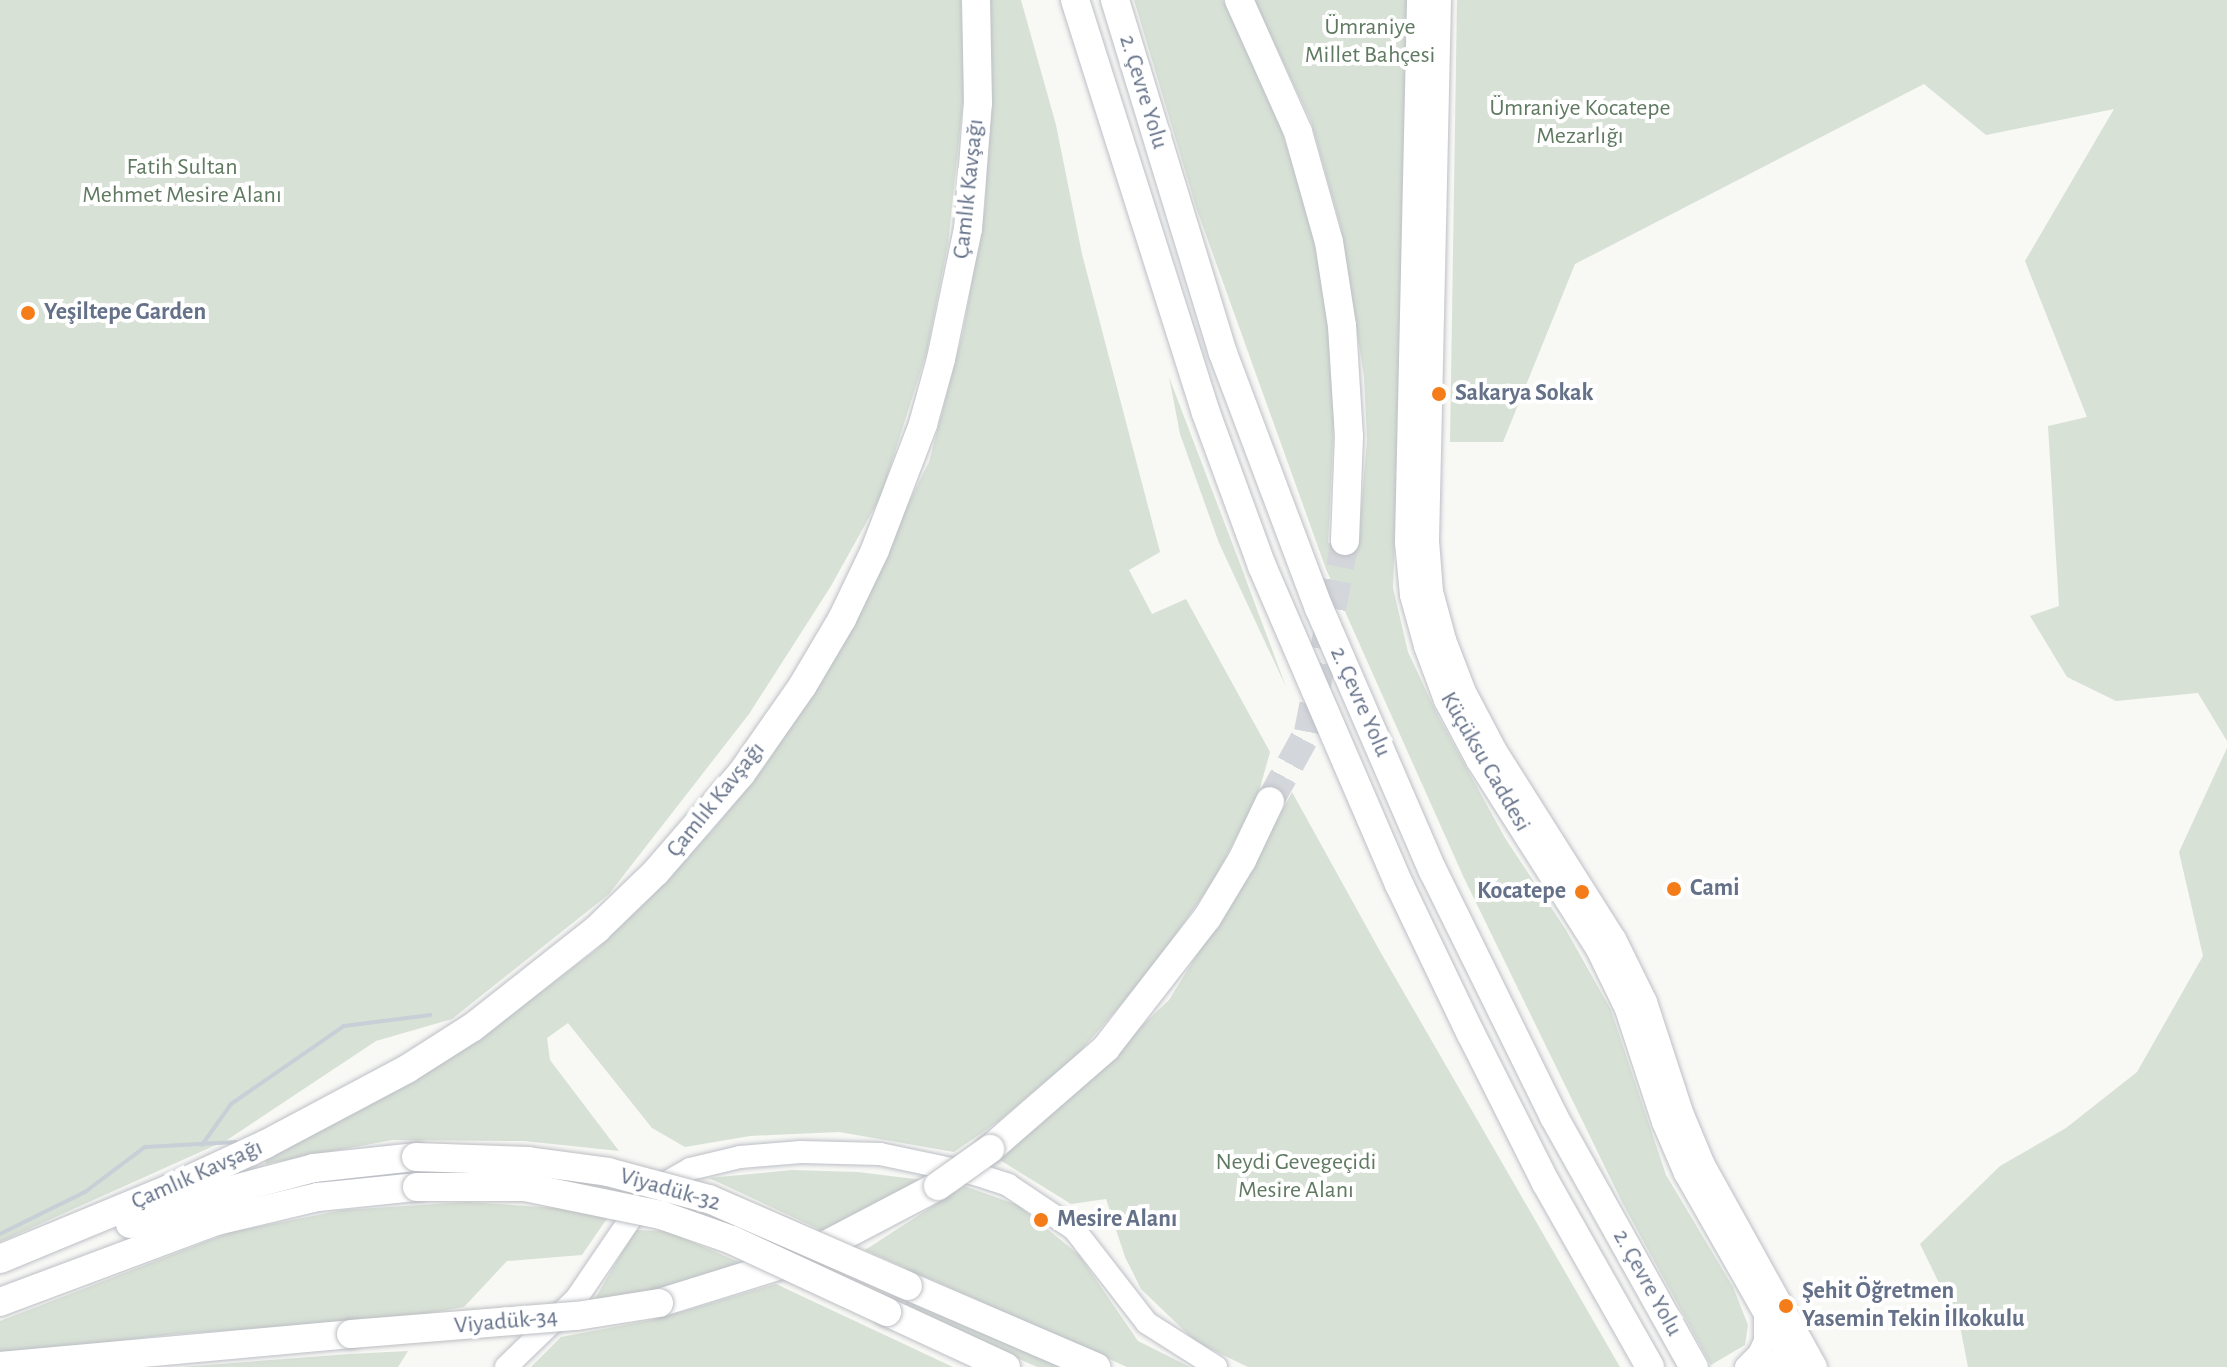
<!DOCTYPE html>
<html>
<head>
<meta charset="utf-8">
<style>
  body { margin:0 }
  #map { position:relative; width:2227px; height:1367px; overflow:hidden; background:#f8f8f5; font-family:"Alegreya Sans",sans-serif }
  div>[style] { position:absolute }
  .green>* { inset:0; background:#d8e1d6 }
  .stream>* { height:4px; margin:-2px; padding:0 2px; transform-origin:2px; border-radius:2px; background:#c8cfd6 }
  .highway-tunnel>* { height:28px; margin-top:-14px; transform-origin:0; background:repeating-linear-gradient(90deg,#d3d6da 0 28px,transparent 0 42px) }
  .roads { filter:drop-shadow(0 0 2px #bcbfc6) drop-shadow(0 0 2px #bcbfc6) }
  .secondary>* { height:22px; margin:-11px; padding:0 11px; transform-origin:11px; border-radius:11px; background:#fff }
  .primary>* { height:24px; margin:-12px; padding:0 12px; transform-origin:12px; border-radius:12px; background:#fff }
  .highway>* { height:28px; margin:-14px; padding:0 14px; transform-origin:14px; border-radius:14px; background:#fff }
  .bridges { filter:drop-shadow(0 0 2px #bcbec2) drop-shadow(0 0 2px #bcbec2) }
  .highway-bridge>* { height:28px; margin:-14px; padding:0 14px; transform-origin:14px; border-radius:14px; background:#fff }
  .dots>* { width:22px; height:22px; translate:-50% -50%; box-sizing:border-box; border:4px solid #fff; border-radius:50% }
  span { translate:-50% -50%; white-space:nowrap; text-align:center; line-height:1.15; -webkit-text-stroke:8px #fff; paint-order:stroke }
  .park-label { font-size:24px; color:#607a61 }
  .street-label { font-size:24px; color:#647189 }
  .poi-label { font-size:24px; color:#647189; font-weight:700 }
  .left { translate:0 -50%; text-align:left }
  .right { translate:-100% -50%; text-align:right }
</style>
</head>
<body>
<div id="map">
  <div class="green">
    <i style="clip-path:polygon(0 0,961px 0,965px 83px,948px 244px,927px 351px,881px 496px,831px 586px,749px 714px,609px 894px,452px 1019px,376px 1041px,227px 1140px,0 1242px)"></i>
    <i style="clip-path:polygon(990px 0,1021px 0,1056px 125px,1082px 254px,1160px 552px,1129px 570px,1152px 614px,1186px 599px,1270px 752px,1258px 795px,1215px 878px,1152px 969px,1077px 1055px,999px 1121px,954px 1152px,839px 1132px,750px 1136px,685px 1147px,652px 1128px,568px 1023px,547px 1038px,550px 1060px,619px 1151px,524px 1141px,392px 1140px,266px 1164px,265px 1157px,359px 1111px,515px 1012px,597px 949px,712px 831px,764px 767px,818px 684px,929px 462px,963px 332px,985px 207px,991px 94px)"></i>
    <i style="clip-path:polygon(1134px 0,1223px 0,1276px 112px,1320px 256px,1337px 361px,1328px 543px,1358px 547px,1367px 440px,1364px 377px,1341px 228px,1311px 121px,1254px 0,1413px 0,1393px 588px,1408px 652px,1438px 716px,1505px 838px,1566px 930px,1611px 1010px,1666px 1175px,1733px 1287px,1748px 1325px,1745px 1345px,1711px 1365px,1623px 1204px,1464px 878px,1326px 569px,1196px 207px)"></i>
    <i style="clip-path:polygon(1457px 0,2227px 0,2227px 741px,2198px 693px,2116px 701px,2067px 677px,2030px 616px,2059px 606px,2048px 426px,2087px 417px,2025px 261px,2114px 109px,1986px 135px,1924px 84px,1575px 264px,1503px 442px,1450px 442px)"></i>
    <i style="clip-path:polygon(1169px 377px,1239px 561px,1286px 687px,1219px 543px,1180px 434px)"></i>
    <i style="clip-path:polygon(2227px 748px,2227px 1367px,1968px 1367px,1960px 1326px,1920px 1244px,2000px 1166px,2066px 1128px,2137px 1072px,2203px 956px,2179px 852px)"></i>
    <i style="clip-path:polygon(1292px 792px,1381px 953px,1620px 1367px,1248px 1367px,1196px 1342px,1141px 1289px,1125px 1257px,1106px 1199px,1071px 1204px,1000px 1160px,1169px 1000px,1255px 861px)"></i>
    <i style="clip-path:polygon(792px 1170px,858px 1172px,923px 1180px,825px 1232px,709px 1178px)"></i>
    <i style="clip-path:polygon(964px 1186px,1018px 1205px,1079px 1255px,1138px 1341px,1190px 1367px,1127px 1367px,865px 1250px)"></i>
    <i style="clip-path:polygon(467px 1202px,558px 1208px,608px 1217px,582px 1255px,507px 1261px,464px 1307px,391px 1320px,176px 1334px,0 1355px,0 1321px,231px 1232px,343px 1210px)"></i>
    <i style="clip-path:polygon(635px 1230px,667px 1231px,748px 1266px,674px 1288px,592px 1304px)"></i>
    <i style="clip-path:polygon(776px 1284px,953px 1367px,531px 1367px,561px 1337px,657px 1319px)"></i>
    <i style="clip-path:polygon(907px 1298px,1074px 1367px,1037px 1367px,903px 1307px)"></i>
    <i style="clip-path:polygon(408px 1351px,398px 1367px,181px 1367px,349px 1354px)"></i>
  </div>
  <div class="stream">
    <i style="left:202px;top:1145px;width:50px;rotate:-54.7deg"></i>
    <i style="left:231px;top:1104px;width:137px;rotate:-34.6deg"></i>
    <i style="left:344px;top:1026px;width:87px;rotate:-7.3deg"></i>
    <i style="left:0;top:1234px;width:95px;rotate:-26.3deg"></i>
    <i style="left:85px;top:1192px;width:75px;rotate:-36.9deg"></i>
    <i style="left:145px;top:1147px;width:91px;rotate:-3.1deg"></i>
  </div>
  <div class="highway-tunnel">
    <i style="left:1270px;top:801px;width:79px;rotate:-61.2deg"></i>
    <i style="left:1308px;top:732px;width:195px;rotate:-79deg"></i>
  </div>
  <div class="roads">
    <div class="secondary">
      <i style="left:506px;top:1367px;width:98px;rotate:-44.2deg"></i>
      <i style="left:576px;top:1299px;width:128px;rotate:-55.8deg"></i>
      <i style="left:648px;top:1193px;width:48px;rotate:-29.7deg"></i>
      <i style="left:690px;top:1169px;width:51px;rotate:-13.5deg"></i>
      <i style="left:740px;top:1157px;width:61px;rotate:-4.7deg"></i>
      <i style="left:801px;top:1152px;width:79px;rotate:1.5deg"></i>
      <i style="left:880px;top:1154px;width:97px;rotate:11.9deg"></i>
      <i style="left:975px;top:1174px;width:35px;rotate:18deg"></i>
      <i style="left:1008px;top:1185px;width:79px;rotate:33.7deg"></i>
      <i style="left:1074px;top:1229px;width:119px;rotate:52.2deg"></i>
      <i style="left:1147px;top:1323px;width:82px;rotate:32.5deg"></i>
      <i style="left:1746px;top:1367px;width:18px;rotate:-45deg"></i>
      <i style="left:1759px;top:1354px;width:14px;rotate:-65deg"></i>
      <i style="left:1765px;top:1341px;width:27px;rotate:-90deg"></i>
      <i style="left:1766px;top:1367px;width:42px;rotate:-28.4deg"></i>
    </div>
    <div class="primary">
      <i style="left:1419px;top:0;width:542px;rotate:91.27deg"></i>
      <i style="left:1407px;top:542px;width:53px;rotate:84.6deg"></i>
      <i style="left:1412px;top:595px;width:53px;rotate:74.6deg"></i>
      <i style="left:1426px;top:646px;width:58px;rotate:69.7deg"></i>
      <i style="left:1446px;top:700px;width:68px;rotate:61.9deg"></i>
      <i style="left:1478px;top:760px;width:224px;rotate:57.6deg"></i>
      <i style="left:1598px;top:949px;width:67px;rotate:64.2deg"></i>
      <i style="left:1627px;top:1009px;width:119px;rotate:71.9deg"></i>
      <i style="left:1664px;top:1122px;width:56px;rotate:66.7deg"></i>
      <i style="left:1686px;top:1173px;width:223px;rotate:60.4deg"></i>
      <i style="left:1439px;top:0;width:541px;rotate:91.27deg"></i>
      <i style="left:1427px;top:541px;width:51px;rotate:85.5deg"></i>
      <i style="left:1431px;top:592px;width:50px;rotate:74.8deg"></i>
      <i style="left:1444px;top:640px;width:56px;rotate:69deg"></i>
      <i style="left:1464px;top:692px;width:67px;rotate:62.3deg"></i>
      <i style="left:1495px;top:751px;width:222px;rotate:57.7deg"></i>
      <i style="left:1614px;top:939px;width:70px;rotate:63.8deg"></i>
      <i style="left:1645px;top:1002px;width:119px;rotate:71.9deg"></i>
      <i style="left:1682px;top:1115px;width:54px;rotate:67.2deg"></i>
      <i style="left:1703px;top:1165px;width:231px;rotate:61deg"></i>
    </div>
    <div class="highway">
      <i style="left:1075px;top:0;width:433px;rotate:72.4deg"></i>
      <i style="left:1206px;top:413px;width:163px;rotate:69.9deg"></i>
      <i style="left:1262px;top:566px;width:346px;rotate:66.7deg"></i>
      <i style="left:1399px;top:884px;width:166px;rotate:64.4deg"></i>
      <i style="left:1471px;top:1034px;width:167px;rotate:63.3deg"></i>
      <i style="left:1546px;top:1183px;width:211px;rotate:60.5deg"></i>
      <i style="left:1115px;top:0;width:369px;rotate:73deg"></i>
      <i style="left:1223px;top:353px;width:272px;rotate:69.4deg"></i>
      <i style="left:1319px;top:608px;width:287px;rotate:66.6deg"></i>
      <i style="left:1433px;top:871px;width:274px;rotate:63.8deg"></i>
      <i style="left:1554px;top:1117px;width:287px;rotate:60.8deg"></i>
      <i style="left:1239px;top:0;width:145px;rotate:65.9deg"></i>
      <i style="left:1298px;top:132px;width:114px;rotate:74.3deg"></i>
      <i style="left:1329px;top:242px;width:85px;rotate:81.2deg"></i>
      <i style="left:1342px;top:326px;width:110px;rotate:86.4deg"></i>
      <i style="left:1349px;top:436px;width:105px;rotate:92.2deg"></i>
      <i style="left:990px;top:1149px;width:154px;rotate:-41deg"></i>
      <i style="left:1106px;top:1048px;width:165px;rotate:-52.2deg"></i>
      <i style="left:1207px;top:918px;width:68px;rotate:-58.9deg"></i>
      <i style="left:1242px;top:860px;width:65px;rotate:-64.6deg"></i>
      <i style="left:130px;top:1224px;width:102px;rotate:-18.8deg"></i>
      <i style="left:227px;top:1191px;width:90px;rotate:-14.8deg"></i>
      <i style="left:314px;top:1168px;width:103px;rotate:-6.2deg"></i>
      <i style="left:0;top:1259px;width:183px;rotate:-22.5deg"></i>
      <i style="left:169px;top:1189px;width:107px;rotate:-24.9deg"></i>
      <i style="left:266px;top:1144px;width:160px;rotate:-28deg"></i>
      <i style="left:407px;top:1069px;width:78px;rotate:-32.5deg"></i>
      <i style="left:473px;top:1027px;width:158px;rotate:-38.3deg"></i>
      <i style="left:597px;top:929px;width:82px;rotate:-44deg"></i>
      <i style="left:656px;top:872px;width:130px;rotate:-49.1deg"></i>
      <i style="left:741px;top:774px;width:108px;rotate:-55.1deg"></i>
      <i style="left:803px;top:685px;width:77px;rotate:-59.4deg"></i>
      <i style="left:842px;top:619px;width:76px;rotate:-64.4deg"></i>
      <i style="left:875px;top:550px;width:135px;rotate:-69.1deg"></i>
      <i style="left:923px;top:424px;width:67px;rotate:-74.5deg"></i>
      <i style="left:941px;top:359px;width:133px;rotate:-78.3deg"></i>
      <i style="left:968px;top:229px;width:126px;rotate:-85.5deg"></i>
      <i style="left:978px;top:103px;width:103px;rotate:-91.1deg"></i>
      <i style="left:908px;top:1286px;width:205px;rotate:23.3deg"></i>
      <i style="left:0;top:1302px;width:232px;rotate:-20.5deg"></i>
      <i style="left:217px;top:1221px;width:104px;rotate:-13.4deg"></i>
      <i style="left:318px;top:1197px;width:100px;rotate:-5.8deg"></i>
      <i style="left:659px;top:1303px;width:145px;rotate:-17.3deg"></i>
      <i style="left:797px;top:1260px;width:159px;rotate:-27.7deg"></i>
      <i style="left:887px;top:1312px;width:131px;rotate:24.8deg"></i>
      <i style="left:0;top:1366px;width:352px;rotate:-5.2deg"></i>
    </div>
  </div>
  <div class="bridges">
    <div class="highway-bridge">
      <i style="left:416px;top:1157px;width:112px;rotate:2deg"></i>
      <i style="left:528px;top:1161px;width:81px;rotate:7.8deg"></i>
      <i style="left:608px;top:1172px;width:105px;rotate:15deg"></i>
      <i style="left:709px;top:1199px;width:217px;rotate:23.6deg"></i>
      <i style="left:938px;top:1186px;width:64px;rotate:-35.4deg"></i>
      <i style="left:417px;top:1187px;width:108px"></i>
      <i style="left:525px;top:1187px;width:139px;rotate:11.6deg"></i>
      <i style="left:661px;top:1215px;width:75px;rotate:19.4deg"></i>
      <i style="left:732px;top:1240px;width:171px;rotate:24.9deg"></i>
      <i style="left:351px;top:1334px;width:227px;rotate:-4.6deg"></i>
      <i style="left:577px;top:1316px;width:83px;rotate:-9deg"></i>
    </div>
  </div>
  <div class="dots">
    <i style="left:28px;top:313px;background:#f47d19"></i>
    <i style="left:1439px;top:394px;background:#f47d19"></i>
    <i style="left:1674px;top:889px;background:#f47d19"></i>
    <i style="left:1582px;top:892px;background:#f47d19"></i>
    <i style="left:1041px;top:1220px;background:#f47d19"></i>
    <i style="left:1786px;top:1306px;background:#f47d19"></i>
  </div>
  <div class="park-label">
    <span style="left:1370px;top:42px">Ümraniye<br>Millet Bahçesi</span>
    <span style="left:1580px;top:123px">Ümraniye Kocatepe<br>Mezarlığı</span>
    <span style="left:182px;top:182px">Fatih Sultan<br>Mehmet Mesire Alanı</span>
    <span style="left:1296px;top:1177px">Neydi Gevegeçidi<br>Mesire Alanı</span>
  </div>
  <div class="street-label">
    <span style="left:1143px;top:92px;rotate:73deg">2. Çevre Yolu</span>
    <span style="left:969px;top:189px;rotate:-84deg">Çamlık Kavşağı</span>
    <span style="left:1360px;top:702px;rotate:66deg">2. Çevre Yolu</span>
    <span style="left:1485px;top:762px;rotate:60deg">Küçüksu Caddesi</span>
    <span style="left:716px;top:800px;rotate:-51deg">Çamlık Kavşağı</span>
    <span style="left:197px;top:1175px;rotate:-24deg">Çamlık Kavşağı</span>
    <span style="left:670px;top:1190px;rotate:16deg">Viyadük-32</span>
    <span style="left:1647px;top:1283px;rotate:61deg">2. Çevre Yolu</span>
    <span style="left:506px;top:1322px;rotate:-5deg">Viyadük-34</span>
  </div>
  <div class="poi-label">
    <span class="left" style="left:44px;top:313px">Yeşiltepe Garden</span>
    <span class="left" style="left:1455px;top:394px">Sakarya Sokak</span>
    <span class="left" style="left:1690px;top:889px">Cami</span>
    <span class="right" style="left:1566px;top:892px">Kocatepe</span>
    <span class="left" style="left:1057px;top:1220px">Mesire Alanı</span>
    <span class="left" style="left:1802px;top:1306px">Şehit Öğretmen<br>Yasemin Tekin İlkokulu</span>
  </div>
</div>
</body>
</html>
